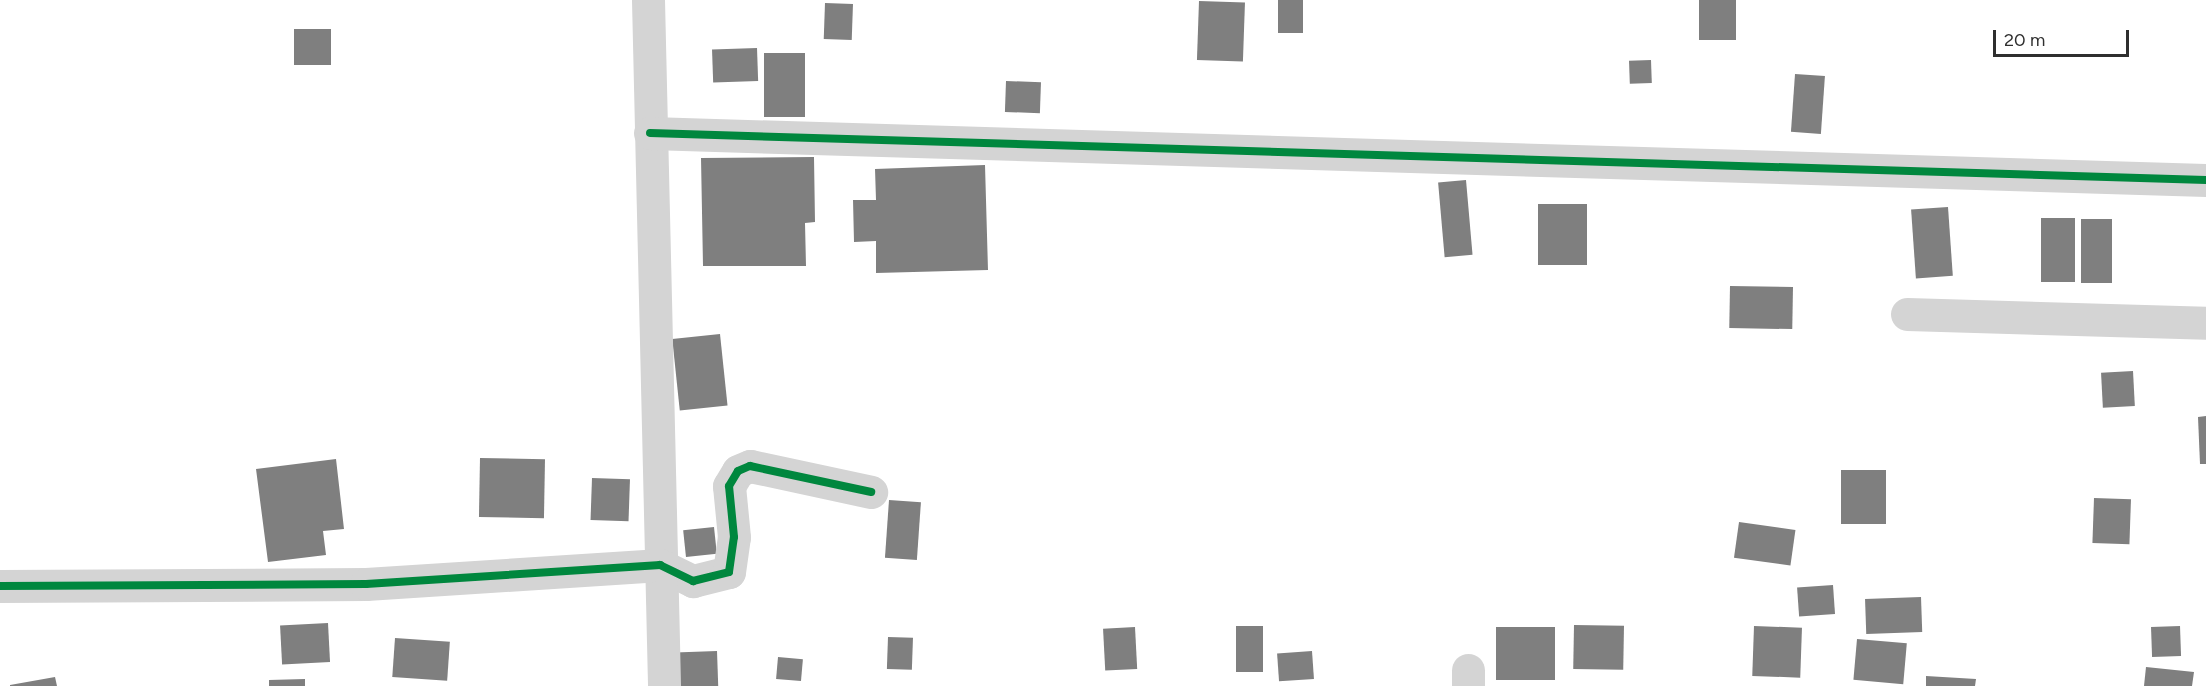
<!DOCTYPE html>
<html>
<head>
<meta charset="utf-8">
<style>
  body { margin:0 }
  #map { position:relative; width:2206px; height:686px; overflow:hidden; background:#fff; font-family:Figtree,sans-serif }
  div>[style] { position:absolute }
  .building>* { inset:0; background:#7f7f7f; transform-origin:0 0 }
  .street>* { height:33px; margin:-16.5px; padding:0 16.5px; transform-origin:16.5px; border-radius:16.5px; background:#d4d4d4 }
  .cycleway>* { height:8px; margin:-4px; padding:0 4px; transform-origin:4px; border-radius:4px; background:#00873e }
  span { translate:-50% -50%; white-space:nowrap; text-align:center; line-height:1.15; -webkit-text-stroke:6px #fff; paint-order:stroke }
  .scale { position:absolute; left:1993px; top:30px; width:136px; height:27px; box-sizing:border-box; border:3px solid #2f2f2f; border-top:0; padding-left:8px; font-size:18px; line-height:21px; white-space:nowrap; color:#2f2f2f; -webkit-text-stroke:4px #fff; paint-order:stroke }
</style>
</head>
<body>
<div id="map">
  <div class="building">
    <i style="left:1278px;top:0;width:25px;height:33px"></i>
    <i style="left:1699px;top:0;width:37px;height:40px"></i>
    <i style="left:1199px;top:1px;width:46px;height:59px;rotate:2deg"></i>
    <i style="left:825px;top:3px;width:28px;height:36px;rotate:2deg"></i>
    <i style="left:294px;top:29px;width:37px;height:36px"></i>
    <i style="left:757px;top:48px;width:33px;height:45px;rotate:88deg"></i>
    <i style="left:764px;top:53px;width:41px;height:64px"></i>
    <i style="left:1651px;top:60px;width:23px;height:22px;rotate:88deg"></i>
    <i style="left:1795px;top:74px;width:30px;height:58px;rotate:4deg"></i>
    <i style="left:1006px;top:81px;width:35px;height:31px;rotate:2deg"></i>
    <i style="clip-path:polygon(814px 157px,815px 222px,805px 223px,806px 266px,703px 266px,701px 158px)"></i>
    <i style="clip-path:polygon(985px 165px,988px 270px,876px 273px,876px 241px,854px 242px,853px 200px,876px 200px,875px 169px)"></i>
    <i style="left:1466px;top:180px;width:75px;height:28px;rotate:85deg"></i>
    <i style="left:1538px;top:204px;width:49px;height:61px"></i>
    <i style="left:1948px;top:207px;width:69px;height:37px;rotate:86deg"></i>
    <i style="left:2041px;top:218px;width:34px;height:64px"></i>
    <i style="left:2112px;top:219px;width:64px;height:31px;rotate:90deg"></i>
    <i style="left:1730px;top:286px;width:63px;height:42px;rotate:1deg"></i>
    <i style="left:720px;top:334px;width:72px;height:48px;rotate:84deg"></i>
    <i style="left:2133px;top:371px;width:35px;height:32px;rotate:87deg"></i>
    <i style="clip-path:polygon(2206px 416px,2206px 464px,2200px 464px,2198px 417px)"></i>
    <i style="left:480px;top:458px;width:65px;height:59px;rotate:1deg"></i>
    <i style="clip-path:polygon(336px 459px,344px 529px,323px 531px,326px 555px,268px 562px,256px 469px)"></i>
    <i style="left:1841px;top:470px;width:45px;height:54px"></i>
    <i style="left:592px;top:478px;width:38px;height:42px;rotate:2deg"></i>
    <i style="left:2094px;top:498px;width:37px;height:45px;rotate:2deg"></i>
    <i style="left:889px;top:500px;width:32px;height:58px;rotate:4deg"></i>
    <i style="left:1739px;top:522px;width:57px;height:36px;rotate:8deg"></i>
    <i style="left:714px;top:527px;width:27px;height:31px;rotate:84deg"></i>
    <i style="left:1833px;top:585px;width:29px;height:36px;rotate:86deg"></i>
    <i style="left:1921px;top:597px;width:35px;height:56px;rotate:88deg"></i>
    <i style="left:328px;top:623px;width:39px;height:48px;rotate:87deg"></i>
    <i style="left:1574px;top:625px;width:50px;height:44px;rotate:1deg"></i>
    <i style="left:1236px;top:626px;width:27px;height:46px"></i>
    <i style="left:1754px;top:626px;width:48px;height:50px;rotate:2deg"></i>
    <i style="left:2180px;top:626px;width:30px;height:29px;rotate:88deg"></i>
    <i style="left:1135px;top:627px;width:42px;height:32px;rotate:87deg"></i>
    <i style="left:1496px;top:627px;width:59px;height:53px"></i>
    <i style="left:888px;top:637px;width:25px;height:32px;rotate:2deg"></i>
    <i style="left:395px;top:638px;width:55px;height:39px;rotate:4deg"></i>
    <i style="left:1857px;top:639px;width:50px;height:41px;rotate:5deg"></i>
    <i style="left:717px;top:651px;width:35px;height:42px;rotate:88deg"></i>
    <i style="left:1312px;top:651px;width:28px;height:35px;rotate:86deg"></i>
    <i style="left:778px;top:657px;width:25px;height:22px;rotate:5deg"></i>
    <i style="clip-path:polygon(2146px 667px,2194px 672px,2192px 686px,2144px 686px)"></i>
    <i style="clip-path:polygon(1926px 676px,1976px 679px,1975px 686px,1926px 686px)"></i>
    <i style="clip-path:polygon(55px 677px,57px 686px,10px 686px,10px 685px)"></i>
    <i style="clip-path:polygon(305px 679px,305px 686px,269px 686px,269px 680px)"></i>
  </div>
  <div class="street">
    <i style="left:648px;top:0;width:686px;rotate:88.66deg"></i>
    <i style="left:650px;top:133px;width:1557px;rotate:1.73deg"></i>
    <i style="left:1907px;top:314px;width:299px;rotate:1.7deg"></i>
    <i style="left:0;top:586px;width:366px;rotate:-0.3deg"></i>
    <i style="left:366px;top:584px;width:295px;rotate:-3.7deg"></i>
    <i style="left:660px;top:565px;width:37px;rotate:26deg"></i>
    <i style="left:693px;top:581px;width:37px;rotate:-14deg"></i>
    <i style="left:729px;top:572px;width:35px;rotate:-82deg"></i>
    <i style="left:734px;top:537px;width:51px;rotate:-95.6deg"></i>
    <i style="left:729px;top:486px;width:17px;rotate:-59deg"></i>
    <i style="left:738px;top:471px;width:13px;rotate:-23deg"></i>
    <i style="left:750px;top:466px;width:124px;rotate:12.1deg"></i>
    <i style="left:1468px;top:670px;width:16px;rotate:90deg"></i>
  </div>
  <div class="cycleway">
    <i style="left:650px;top:133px;width:1557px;rotate:1.73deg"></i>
    <i style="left:0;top:586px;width:366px;rotate:-0.3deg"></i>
    <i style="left:366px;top:584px;width:295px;rotate:-3.7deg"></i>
    <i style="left:660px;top:565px;width:37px;rotate:26deg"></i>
    <i style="left:693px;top:581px;width:37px;rotate:-14deg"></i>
    <i style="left:729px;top:572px;width:35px;rotate:-82deg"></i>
    <i style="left:734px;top:537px;width:51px;rotate:-95.6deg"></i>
    <i style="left:729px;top:486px;width:17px;rotate:-59deg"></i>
    <i style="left:738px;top:471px;width:13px;rotate:-23deg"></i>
    <i style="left:750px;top:466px;width:124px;rotate:12.1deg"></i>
  </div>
  <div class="scale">20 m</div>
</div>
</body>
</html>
